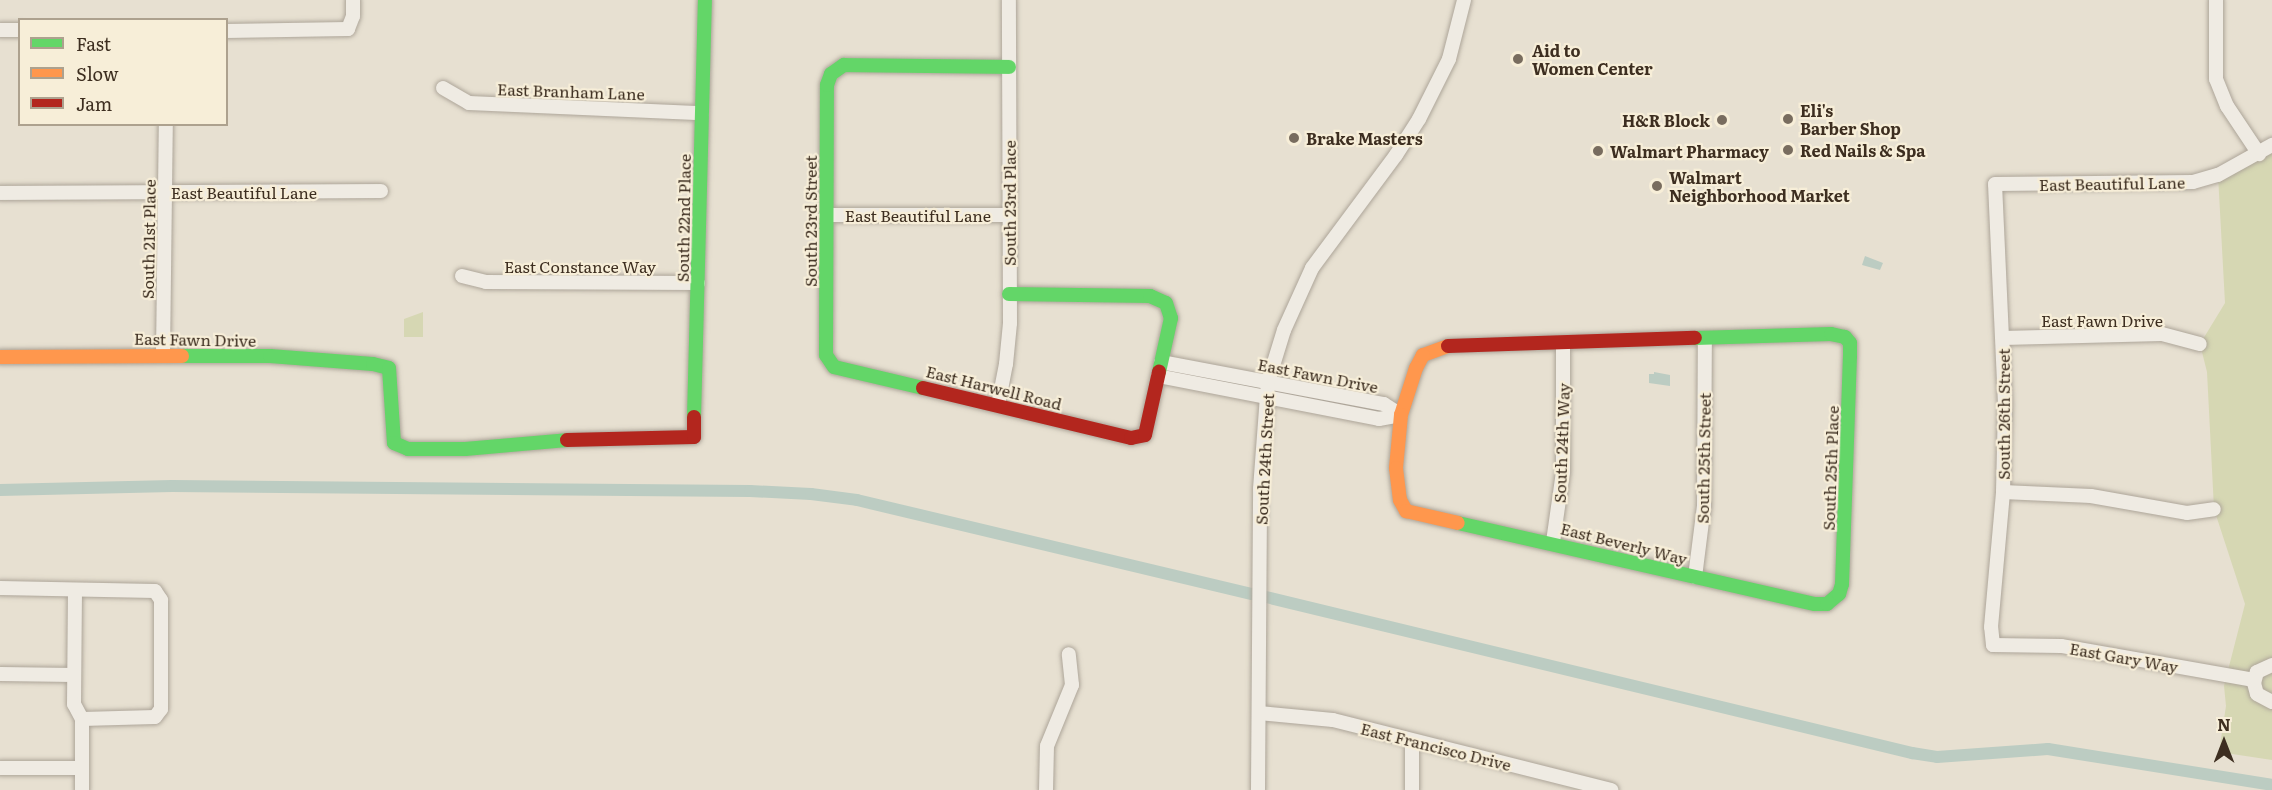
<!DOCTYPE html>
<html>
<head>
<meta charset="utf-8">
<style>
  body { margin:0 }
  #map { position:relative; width:2272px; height:790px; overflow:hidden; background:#e7e0d1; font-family:Literata,serif }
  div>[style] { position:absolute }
  .green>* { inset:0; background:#d6d7b3 }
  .water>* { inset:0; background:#bcccc2 }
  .canal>* { height:12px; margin:-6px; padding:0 6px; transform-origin:6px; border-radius:6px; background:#bcccc2 }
  .roads { filter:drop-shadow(0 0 2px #ada599) drop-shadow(0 0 2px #ada599) }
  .street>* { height:14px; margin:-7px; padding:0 7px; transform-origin:7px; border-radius:7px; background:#efebe3 }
  .fast>* { height:14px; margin:-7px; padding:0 7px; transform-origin:7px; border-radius:7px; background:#63d668 }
  .slow>* { height:14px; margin:-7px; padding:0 7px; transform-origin:7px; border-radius:7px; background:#ff974d }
  .jam>* { height:14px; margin:-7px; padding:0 7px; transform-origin:7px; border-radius:7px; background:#b3261e }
  .dots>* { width:16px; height:16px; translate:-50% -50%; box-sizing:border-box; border:3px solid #f7eed8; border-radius:50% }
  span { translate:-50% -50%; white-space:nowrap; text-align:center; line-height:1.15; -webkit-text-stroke:4.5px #f7eed8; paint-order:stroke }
  .poi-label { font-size:16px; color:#3d2e20; font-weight:700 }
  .left { translate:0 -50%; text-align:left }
  .right { translate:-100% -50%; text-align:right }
  .street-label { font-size:16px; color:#3d2e20 }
  .legend { position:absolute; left:18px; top:18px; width:210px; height:108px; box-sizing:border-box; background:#f7eed8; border:2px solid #ada18e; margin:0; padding:8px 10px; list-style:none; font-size:18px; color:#3d2e20 }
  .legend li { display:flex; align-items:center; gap:12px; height:30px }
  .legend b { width:30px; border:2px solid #ada18e }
  .north { position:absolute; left:2194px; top:712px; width:60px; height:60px; -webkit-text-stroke:4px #f7eed8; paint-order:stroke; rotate:0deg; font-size:16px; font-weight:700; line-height:24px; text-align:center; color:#3d2e20 }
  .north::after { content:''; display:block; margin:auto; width:21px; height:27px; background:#3d2e20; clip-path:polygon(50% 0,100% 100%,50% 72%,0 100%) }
</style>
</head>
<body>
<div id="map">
  <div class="green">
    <i style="clip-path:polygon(2272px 145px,2272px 760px,2219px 752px,2226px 706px,2224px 686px,2245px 604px,2214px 509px,2207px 372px,2200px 344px,2225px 303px,2218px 175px)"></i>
    <i style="clip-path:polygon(423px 312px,423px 337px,404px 337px,404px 319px)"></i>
  </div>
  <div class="water">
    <i style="clip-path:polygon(1865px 256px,1883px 263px,1880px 270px,1862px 265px)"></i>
    <i style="clip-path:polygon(1654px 372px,1670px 375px,1670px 386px,1649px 383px,1649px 374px,1654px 374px)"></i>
  </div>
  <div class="canal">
    <i style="left:0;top:490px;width:172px;rotate:-1.3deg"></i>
    <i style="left:172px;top:486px;width:578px;rotate:0.5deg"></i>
    <i style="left:750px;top:491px;width:61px;rotate:2.8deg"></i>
    <i style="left:811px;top:494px;width:46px;rotate:7.4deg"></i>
    <i style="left:857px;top:500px;width:406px;rotate:13.4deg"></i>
    <i style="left:1266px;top:597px;width:665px;rotate:13.58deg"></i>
    <i style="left:1912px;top:753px;width:25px;rotate:9deg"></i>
    <i style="left:1937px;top:757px;width:111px;rotate:-4.1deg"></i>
    <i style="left:2048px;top:749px;width:227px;rotate:9.1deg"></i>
  </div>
  <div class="roads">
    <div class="street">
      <i style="left:2216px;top:0;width:79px;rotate:90deg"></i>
      <i style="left:2216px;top:79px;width:29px;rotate:68deg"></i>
      <i style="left:2227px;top:106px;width:58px;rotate:56.3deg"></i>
      <i style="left:0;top:30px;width:20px"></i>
      <i style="left:226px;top:31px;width:122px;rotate:-0.9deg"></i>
      <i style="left:348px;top:29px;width:14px;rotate:-69deg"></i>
      <i style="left:353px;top:16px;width:16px;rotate:-90deg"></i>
      <i style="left:443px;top:88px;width:30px;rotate:30deg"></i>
      <i style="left:469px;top:103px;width:233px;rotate:2.5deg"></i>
      <i style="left:0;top:193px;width:381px;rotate:-0.3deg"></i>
      <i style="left:826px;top:215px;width:183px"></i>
      <i style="left:462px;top:276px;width:25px;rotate:14deg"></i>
      <i style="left:486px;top:282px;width:212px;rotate:0.3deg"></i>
      <i style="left:2003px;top:338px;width:159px;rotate:-1.4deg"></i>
      <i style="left:2162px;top:334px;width:39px;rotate:15deg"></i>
      <i style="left:163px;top:355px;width:231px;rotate:-89.3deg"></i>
      <i style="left:1161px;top:362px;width:227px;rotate:10.7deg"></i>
      <i style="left:1384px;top:404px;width:20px;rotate:33deg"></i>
      <i style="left:1158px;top:376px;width:225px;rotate:11deg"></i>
      <i style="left:1379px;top:419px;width:22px;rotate:-10deg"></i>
      <i style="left:998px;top:405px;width:42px;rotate:-79deg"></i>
      <i style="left:1006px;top:364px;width:41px;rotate:-84.4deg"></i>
      <i style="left:1010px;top:323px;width:323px;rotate:-90.2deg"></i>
      <i style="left:2003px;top:492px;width:88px;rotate:2.6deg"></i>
      <i style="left:2091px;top:496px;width:97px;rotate:10deg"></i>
      <i style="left:2187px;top:513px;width:27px;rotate:-8deg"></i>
      <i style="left:1553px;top:542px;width:71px;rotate:-81.9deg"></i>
      <i style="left:1563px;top:472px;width:129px;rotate:-90deg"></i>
      <i style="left:1695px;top:577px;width:72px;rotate:-82.8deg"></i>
      <i style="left:1704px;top:506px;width:167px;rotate:-89.7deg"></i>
      <i style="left:0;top:588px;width:155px;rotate:1.1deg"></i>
      <i style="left:155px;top:591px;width:11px;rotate:56deg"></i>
      <i style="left:161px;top:600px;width:109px;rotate:90deg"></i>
      <i style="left:161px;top:709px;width:10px;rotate:127deg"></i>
      <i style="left:155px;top:717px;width:73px;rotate:178.4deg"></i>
      <i style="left:75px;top:590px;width:114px;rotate:90.5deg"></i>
      <i style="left:74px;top:704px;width:17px;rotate:62deg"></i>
      <i style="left:82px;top:719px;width:71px;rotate:90deg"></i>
      <i style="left:2272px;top:665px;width:17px;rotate:155deg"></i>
      <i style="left:2257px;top:672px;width:11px;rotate:105deg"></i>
      <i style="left:2254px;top:683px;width:11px;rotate:75deg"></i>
      <i style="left:2257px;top:694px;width:17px;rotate:28deg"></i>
      <i style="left:0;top:674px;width:74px;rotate:0.8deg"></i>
      <i style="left:2254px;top:680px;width:196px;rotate:-170deg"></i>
      <i style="left:2061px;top:646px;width:68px;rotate:-179.2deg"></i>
      <i style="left:1993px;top:645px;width:18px;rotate:-96deg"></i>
      <i style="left:1991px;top:627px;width:136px;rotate:-84.9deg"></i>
      <i style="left:2003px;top:492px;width:88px;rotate:-88.7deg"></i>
      <i style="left:2005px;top:404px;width:220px;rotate:-92.6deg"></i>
      <i style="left:1995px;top:184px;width:198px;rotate:-0.6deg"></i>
      <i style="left:2193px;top:182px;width:26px;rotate:-16deg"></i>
      <i style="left:2218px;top:175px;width:62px;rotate:-29.1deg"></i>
      <i style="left:1259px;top:713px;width:74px;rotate:5.4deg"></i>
      <i style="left:1333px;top:720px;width:287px;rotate:14.1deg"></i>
      <i style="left:0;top:768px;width:82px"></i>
      <i style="left:1046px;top:790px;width:44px;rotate:-88.7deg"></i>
      <i style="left:1047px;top:746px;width:66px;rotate:-67.7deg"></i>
      <i style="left:1072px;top:685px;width:31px;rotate:-96deg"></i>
      <i style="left:1258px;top:790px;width:301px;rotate:-89.6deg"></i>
      <i style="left:1260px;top:489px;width:107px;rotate:-85.7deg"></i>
      <i style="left:1268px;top:382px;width:54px;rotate:-72.9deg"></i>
      <i style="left:1284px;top:330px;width:68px;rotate:-65.7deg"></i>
      <i style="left:1312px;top:268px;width:141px;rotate:-53.4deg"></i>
      <i style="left:1396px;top:155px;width:43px;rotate:-57.4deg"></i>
      <i style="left:1419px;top:119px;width:67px;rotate:-63.4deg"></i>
      <i style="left:1449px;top:59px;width:61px;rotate:-75.7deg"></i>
      <i style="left:1412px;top:790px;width:49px;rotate:-90deg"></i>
    </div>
    <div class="fast">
      <i style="left:1009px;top:294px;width:141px;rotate:0.8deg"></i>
      <i style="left:1150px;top:296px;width:17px;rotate:24deg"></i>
      <i style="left:1166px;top:303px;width:16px;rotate:72deg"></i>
      <i style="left:1171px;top:318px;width:55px;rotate:102.5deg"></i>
      <i style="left:1695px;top:338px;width:136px;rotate:-1.7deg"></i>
      <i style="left:182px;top:356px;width:88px"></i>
      <i style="left:270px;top:356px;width:103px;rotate:4.4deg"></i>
      <i style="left:373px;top:364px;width:16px;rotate:14deg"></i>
      <i style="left:389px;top:368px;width:75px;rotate:86.2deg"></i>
      <i style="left:394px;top:443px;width:15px;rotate:23deg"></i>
      <i style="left:408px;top:449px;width:57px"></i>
      <i style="left:465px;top:449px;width:102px;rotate:-5deg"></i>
      <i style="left:923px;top:388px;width:91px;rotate:-166.7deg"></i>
      <i style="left:834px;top:367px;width:14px;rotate:-124deg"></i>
      <i style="left:826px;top:355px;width:270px;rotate:-89.8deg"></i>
      <i style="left:827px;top:85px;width:12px;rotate:-70deg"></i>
      <i style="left:831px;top:74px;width:16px;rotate:-35deg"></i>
      <i style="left:844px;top:65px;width:165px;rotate:0.7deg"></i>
      <i style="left:694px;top:417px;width:417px;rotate:-88.5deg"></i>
      <i style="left:1458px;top:523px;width:366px;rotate:12.8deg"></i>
      <i style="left:1815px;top:604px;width:12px"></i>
      <i style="left:1827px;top:604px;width:16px;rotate:-40deg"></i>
      <i style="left:1839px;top:594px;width:10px;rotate:-73deg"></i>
      <i style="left:1842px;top:584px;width:228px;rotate:-88deg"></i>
      <i style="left:1850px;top:356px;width:13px;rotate:-90deg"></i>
      <i style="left:1850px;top:343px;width:8px;rotate:-130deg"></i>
      <i style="left:1845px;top:337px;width:14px;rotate:-168deg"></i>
    </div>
    <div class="slow">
      <i style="left:1448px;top:346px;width:27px;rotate:160deg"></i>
      <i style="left:1423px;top:355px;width:15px;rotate:118deg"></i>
      <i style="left:1416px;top:368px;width:49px;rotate:107.7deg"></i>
      <i style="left:1401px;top:415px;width:53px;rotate:95.4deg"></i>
      <i style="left:1396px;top:468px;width:32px;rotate:83deg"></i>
      <i style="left:1400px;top:500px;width:13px;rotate:61deg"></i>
      <i style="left:1406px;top:511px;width:53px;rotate:13deg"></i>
      <i style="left:0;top:357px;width:182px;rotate:-0.3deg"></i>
    </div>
    <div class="jam">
      <i style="left:1448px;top:346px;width:247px;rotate:-1.9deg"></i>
      <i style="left:923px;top:388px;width:214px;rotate:13.5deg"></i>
      <i style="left:1131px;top:438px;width:14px;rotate:-12deg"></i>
      <i style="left:1145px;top:435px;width:65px;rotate:-77.5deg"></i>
      <i style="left:567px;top:440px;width:127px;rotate:-1.4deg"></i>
      <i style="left:694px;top:437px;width:20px;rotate:-90deg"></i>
    </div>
  </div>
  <div class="dots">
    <i style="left:1518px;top:59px;background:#786c5e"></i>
    <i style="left:1788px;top:119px;background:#786c5e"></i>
    <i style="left:1722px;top:120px;background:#786c5e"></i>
    <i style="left:1294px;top:138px;background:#786c5e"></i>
    <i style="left:1788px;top:150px;background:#786c5e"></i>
    <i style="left:1598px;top:151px;background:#786c5e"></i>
    <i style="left:1657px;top:186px;background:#786c5e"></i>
  </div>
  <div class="poi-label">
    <span class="left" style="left:1532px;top:59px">Aid to<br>Women Center</span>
    <span class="left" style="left:1800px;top:119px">Eli's<br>Barber Shop</span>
    <span class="right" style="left:1710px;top:120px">H&amp;R Block</span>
    <span class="left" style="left:1306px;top:138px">Brake Masters</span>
    <span class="left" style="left:1800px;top:150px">Red Nails &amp; Spa</span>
    <span class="left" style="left:1610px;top:151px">Walmart Pharmacy</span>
    <span class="left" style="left:1669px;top:186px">Walmart<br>Neighborhood Market</span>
  </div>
  <div class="street-label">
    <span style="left:571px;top:91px;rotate:2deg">East Branham Lane</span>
    <span style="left:2112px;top:183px;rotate:-1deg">East Beautiful Lane</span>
    <span style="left:244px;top:192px">East Beautiful Lane</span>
    <span style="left:1009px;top:203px;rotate:-90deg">South 23rd Place</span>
    <span style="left:918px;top:215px">East Beautiful Lane</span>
    <span style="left:683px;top:218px;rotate:-89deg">South 22nd Place</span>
    <span style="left:810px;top:221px;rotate:-90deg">South 23rd Street</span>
    <span style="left:148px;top:239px;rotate:-89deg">South 21st Place</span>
    <span style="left:580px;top:266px">East Constance Way</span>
    <span style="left:2102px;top:320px">East Fawn Drive</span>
    <span style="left:195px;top:339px;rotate:1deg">East Fawn Drive</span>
    <span style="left:1318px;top:375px;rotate:11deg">East Fawn Drive</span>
    <span style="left:994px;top:387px;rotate:14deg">East Harwell Road</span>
    <span style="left:2003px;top:414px;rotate:-90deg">South 26th Street</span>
    <span style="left:1561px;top:443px;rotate:-88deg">South 24th Way</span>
    <span style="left:1703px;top:458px;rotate:-89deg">South 25th Street</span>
    <span style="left:1264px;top:459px;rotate:-87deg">South 24th Street</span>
    <span style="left:1830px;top:468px;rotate:-88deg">South 25th Place</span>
    <span style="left:1624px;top:543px;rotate:14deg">East Beverly Way</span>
    <span style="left:2124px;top:657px;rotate:10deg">East Gary Way</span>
    <span style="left:1436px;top:746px;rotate:14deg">East Francisco Drive</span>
  </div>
  <ul class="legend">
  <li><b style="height:8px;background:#63d668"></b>Fast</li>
  <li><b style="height:8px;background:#ff974d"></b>Slow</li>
  <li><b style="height:8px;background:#b3261e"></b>Jam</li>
  </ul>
  <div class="north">N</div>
</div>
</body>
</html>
